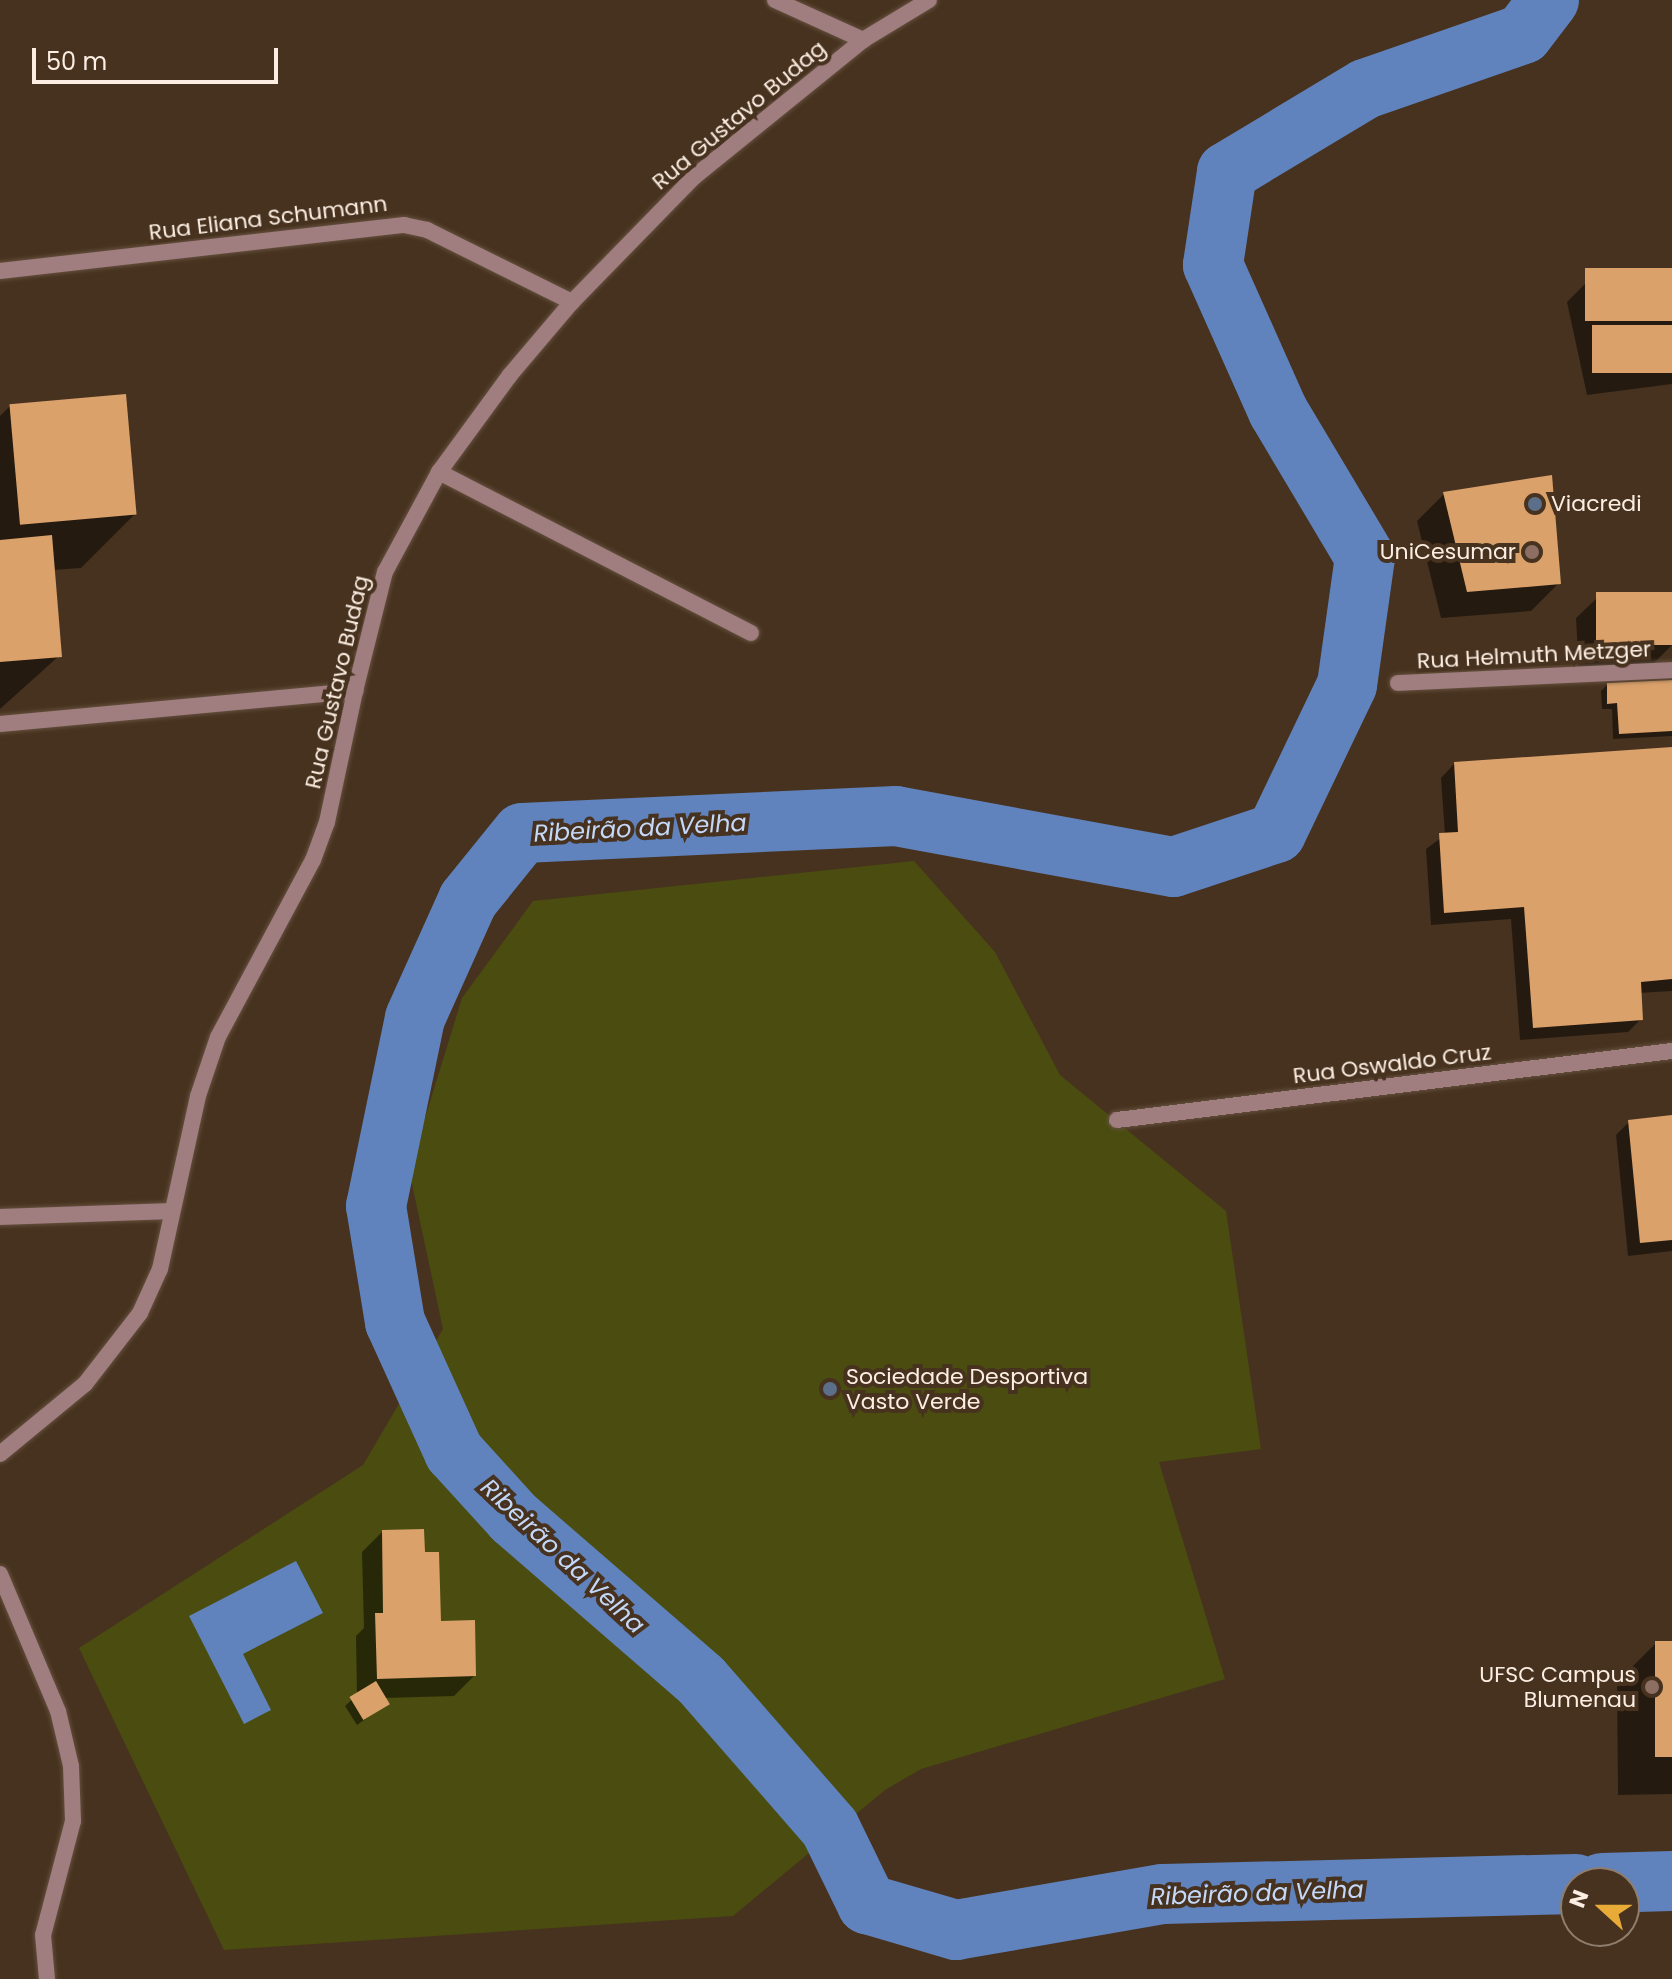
<!DOCTYPE html>
<html>
<head>
<meta charset="utf-8">
<style>
  body { margin:0 }
  #map { position:relative; width:1672px; height:1979px; overflow:hidden; background:#47321f; font-family:Poppins,sans-serif }
  div>[style] { position:absolute }
  .green>* { inset:0; background:#4a4c10 }
  .water>* { inset:0; background:#6083bd }
  .shadow>* { inset:0; background:#0007 }
  .river>* { height:60px; margin:-30px; padding:0 30px; transform-origin:30px; border-radius:30px; background:#6083bd }
  .building>* { inset:0; background:#daa16b; transform-origin:0 0 }
  .roads { filter:drop-shadow(0 0 2px #64503e) drop-shadow(0 0 2px #64503e) }
  .service>* { height:16px; margin:-8px; padding:0 8px; transform-origin:8px; border-radius:8px; background:#a07d7f }
  .minor>* { height:16px; margin:-8px; padding:0 8px; transform-origin:8px; border-radius:8px; background:#a07d7f }
  .tertiary>* { height:16px; margin:-8px; padding:0 8px; transform-origin:8px; border-radius:8px; background:#a07d7f }
  .dots>* { width:22px; height:22px; translate:-50% -50%; box-sizing:border-box; border:4px solid #47321f; border-radius:50% }
  span { translate:-50% -50%; white-space:nowrap; text-align:center; line-height:1.15; -webkit-text-stroke:8px #47321f; paint-order:stroke }
  .street-label { font-size:22px; color:#fceee2 }
  .poi-label { font-size:22px; color:#fceee2 }
  .left { translate:0 -50%; text-align:left }
  .right { translate:-100% -50%; text-align:right }
  .water-label { font-size:24px; color:#c4d8f9; font-style:italic }
  .north { position:absolute; left:1560px; top:1867px; width:80px; height:80px; box-sizing:border-box; background:#47321f; border:2px solid #8f7d6d; border-radius:50%; rotate:291deg; font-size:22px; font-weight:700; line-height:32px; text-align:center; color:#fceee2 }
  .north::after { content:''; display:block; margin:auto; width:28px; height:36px; background:#e9ab38; clip-path:polygon(50% 0,100% 100%,50% 72%,0 100%) }
  .scale { position:absolute; left:32px; top:48px; width:246px; height:36px; box-sizing:border-box; border:4px solid #fceee2; border-top:0; padding-left:10px; font-size:24px; line-height:28px; white-space:nowrap; color:#fceee2; -webkit-text-stroke:6px #47321f; paint-order:stroke }
</style>
</head>
<body>
<div id="map">
  <div class="green">
    <i style="clip-path:polygon(914px 861px,995px 952px,1060px 1075px,1226px 1211px,1261px 1449px,1159px 1462px,1225px 1679px,921px 1769px,885px 1790px,733px 1916px,224px 1950px,79px 1648px,363px 1465px,443px 1329px,409px 1170px,462px 998px,533px 901px)"></i>
  </div>
  <div class="water">
    <i style="clip-path:polygon(296px 1561px,323px 1613px,243px 1654px,271px 1710px,244px 1724px,189px 1616px)"></i>
  </div>
  <div class="shadow">
    <i style="clip-path:polygon(1672px 270px,1672px 384px,1587px 395px,1567px 302px,1587px 282px)"></i>
    <i style="clip-path:polygon(10px 406px,134px 515px,81px 568px,53px 570px,59px 656px,0 709px,0 416px)"></i>
    <i style="clip-path:polygon(1444px 494px,1558px 584px,1531px 611px,1441px 618px,1417px 521px)"></i>
    <i style="clip-path:polygon(1672px 594px,1672px 645px,1654px 663px,1579px 672px,1576px 618px,1597px 598px)"></i>
    <i style="clip-path:polygon(1672px 682px,1672px 736px,1613px 739px,1612px 709px,1602px 709px,1601px 691px,1607px 685px)"></i>
    <i style="clip-path:polygon(1672px 749px,1672px 991px,1639px 993px,1641px 1019px,1628px 1032px,1520px 1040px,1511px 919px,1431px 925px,1426px 849px,1445px 835px,1441px 778px,1454px 764px)"></i>
    <i style="clip-path:polygon(1672px 1117px,1672px 1251px,1628px 1256px,1616px 1135px,1629px 1122px)"></i>
    <i style="clip-path:polygon(382px 1532px,423px 1554px,439px 1623px,474px 1676px,454px 1696px,384px 1698px,388px 1703px,357px 1725px,345px 1706px,357px 1695px,356px 1636px,364px 1628px,362px 1552px)"></i>
    <i style="clip-path:polygon(1656px 1643px,1672px 1643px,1672px 1794px,1618px 1795px,1617px 1682px)"></i>
  </div>
  <div class="river">
    <i style="left:1549px;top:0;width:43px;rotate:127.4deg"></i>
    <i style="left:1523px;top:34px;width:167px;rotate:160.8deg"></i>
    <i style="left:1365px;top:89px;width:161px;rotate:149deg"></i>
    <i style="left:1227px;top:172px;width:94px;rotate:98.6deg"></i>
    <i style="left:1213px;top:265px;width:160px;rotate:66deg"></i>
    <i style="left:1278px;top:411px;width:170px;rotate:59.2deg"></i>
    <i style="left:1365px;top:557px;width:129px;rotate:98deg"></i>
    <i style="left:1347px;top:685px;width:164px;rotate:115.6deg"></i>
    <i style="left:1276px;top:833px;width:108px;rotate:161.7deg"></i>
    <i style="left:1173px;top:867px;width:282px;rotate:-169.6deg"></i>
    <i style="left:896px;top:816px;width:374px;rotate:177.4deg"></i>
    <i style="left:522px;top:833px;width:86px;rotate:128.9deg"></i>
    <i style="left:468px;top:900px;width:129px;rotate:114.2deg"></i>
    <i style="left:415px;top:1018px;width:192px;rotate:101.7deg"></i>
    <i style="left:376px;top:1206px;width:118px;rotate:80.7deg"></i>
    <i style="left:395px;top:1322px;width:143px;rotate:65.6deg"></i>
    <i style="left:454px;top:1452px;width:89px;rotate:47.7deg"></i>
    <i style="left:514px;top:1518px;width:247px;rotate:40.9deg"></i>
    <i style="left:701px;top:1680px;width:196px;rotate:48.9deg"></i>
    <i style="left:830px;top:1828px;width:85px;rotate:64deg"></i>
    <i style="left:867px;top:1904px;width:93px;rotate:16.3deg"></i>
    <i style="left:956px;top:1930px;width:210px;rotate:-9.9deg"></i>
    <i style="left:1163px;top:1894px;width:413px;rotate:-1.4deg"></i>
    <i style="left:1602px;top:1883px;width:70px;rotate:-1.6deg"></i>
  </div>
  <div class="building">
    <i style="left:1672px;top:268px;width:53px;height:87px;rotate:90deg"></i>
    <i style="left:1672px;top:325px;width:48px;height:80px;rotate:90deg"></i>
    <i style="left:126px;top:394px;width:121px;height:117px;rotate:85deg"></i>
    <i style="clip-path:polygon(1552px 475px,1561px 584px,1467px 592px,1443px 492px)"></i>
    <i style="clip-path:polygon(52px 535px,62px 657px,0 662px,0 540px)"></i>
    <i style="left:1672px;top:592px;width:53px;height:76px;rotate:90deg"></i>
    <i style="clip-path:polygon(1672px 680px,1672px 731px,1619px 734px,1617px 703px,1607px 704px,1607px 683px)"></i>
    <i style="clip-path:polygon(1672px 747px,1672px 979px,1641px 982px,1643px 1020px,1533px 1028px,1524px 907px,1444px 913px,1439px 833px,1458px 832px,1454px 762px)"></i>
    <i style="clip-path:polygon(1672px 1115px,1672px 1240px,1640px 1243px,1628px 1120px)"></i>
    <i style="clip-path:polygon(424px 1529px,425px 1552px,439px 1552px,441px 1621px,475px 1620px,476px 1676px,377px 1679px,375px 1613px,383px 1613px,382px 1530px)"></i>
    <i style="left:1655px;top:1641px;width:17px;height:116px"></i>
    <i style="left:376px;top:1681px;width:27px;height:31px;rotate:59deg"></i>
  </div>
  <div class="roads">
    <div class="service">
      <i style="left:439px;top:472px;width:351px;rotate:27.3deg"></i>
    </div>
    <div class="minor">
      <i style="left:775px;top:0;width:97px;rotate:24.4deg"></i>
      <i style="left:0;top:271px;width:407px;rotate:-6.5deg"></i>
      <i style="left:404px;top:225px;width:24px;rotate:12deg"></i>
      <i style="left:427px;top:230px;width:162px;rotate:26.4deg"></i>
      <i style="left:1398px;top:683px;width:274px;rotate:-2.7deg"></i>
      <i style="left:1117px;top:1120px;width:559px;rotate:-7.09deg"></i>
      <i style="left:0;top:1217px;width:172px;rotate:-2deg"></i>
      <i style="left:0;top:1454px;width:110px;rotate:-39.5deg"></i>
      <i style="left:85px;top:1384px;width:90px;rotate:-52.2deg"></i>
      <i style="left:140px;top:1313px;width:48px;rotate:-65.6deg"></i>
      <i style="left:160px;top:1269px;width:177px;rotate:-77.6deg"></i>
      <i style="left:198px;top:1096px;width:62px;rotate:-71.3deg"></i>
      <i style="left:218px;top:1037px;width:201px;rotate:-61.8deg"></i>
      <i style="left:313px;top:860px;width:40px;rotate:-69.8deg"></i>
      <i style="left:327px;top:822px;width:134px;rotate:-77.9deg"></i>
      <i style="left:0;top:1574px;width:149px;rotate:67.1deg"></i>
      <i style="left:58px;top:1711px;width:57px;rotate:76.7deg"></i>
      <i style="left:71px;top:1766px;width:55px;rotate:87.9deg"></i>
      <i style="left:73px;top:1821px;width:118px;rotate:104.7deg"></i>
      <i style="left:43px;top:1935px;width:44px;rotate:84.8deg"></i>
    </div>
    <div class="tertiary">
      <i style="left:0;top:724px;width:357px;rotate:-5.3deg"></i>
      <i style="left:355px;top:691px;width:123px;rotate:-75.9deg"></i>
      <i style="left:385px;top:572px;width:114px;rotate:-61.6deg"></i>
      <i style="left:439px;top:472px;width:120px;rotate:-53.8deg"></i>
      <i style="left:510px;top:375px;width:96px;rotate:-49.7deg"></i>
      <i style="left:572px;top:302px;width:175px;rotate:-45.7deg"></i>
      <i style="left:694px;top:177px;width:218px;rotate:-39deg"></i>
      <i style="left:863px;top:40px;width:77px;rotate:-31.2deg"></i>
    </div>
  </div>
  <div class="dots">
    <i style="left:1535px;top:504px;background:#5c6f8a"></i>
    <i style="left:1532px;top:552px;background:#8d6e63"></i>
    <i style="left:830px;top:1389px;background:#5c6f8a"></i>
    <i style="left:1652px;top:1687px;background:#8d6e63"></i>
  </div>
  <div class="street-label">
    <span style="left:739px;top:115px;rotate:-40deg">Rua Gustavo Budag</span>
    <span style="left:268px;top:218px;rotate:-7deg">Rua Eliana Schumann</span>
    <span style="left:1534px;top:655px;rotate:-3deg">Rua Helmuth Metzger</span>
    <span style="left:337px;top:682px;rotate:-77deg">Rua Gustavo Budag</span>
    <span style="left:1392px;top:1064px;rotate:-7deg">Rua Oswaldo Cruz</span>
  </div>
  <div class="poi-label">
    <span class="left" style="left:1551px;top:504px">Viacredi</span>
    <span class="right" style="left:1516px;top:552px">UniCesumar</span>
    <span class="left" style="left:846px;top:1389px">Sociedade Desportiva<br>Vasto Verde</span>
    <span class="right" style="left:1636px;top:1687px">UFSC Campus<br>Blumenau</span>
  </div>
  <div class="water-label">
    <span style="left:640px;top:828px;rotate:-3deg">Ribeirão da Velha</span>
    <span style="left:563px;top:1556px;rotate:43deg">Ribeirão da Velha</span>
    <span style="left:1257px;top:1893px;rotate:-2deg">Ribeirão da Velha</span>
  </div>
  <div class="north">N</div>
  <div class="scale">50 m</div>
</div>
</body>
</html>
